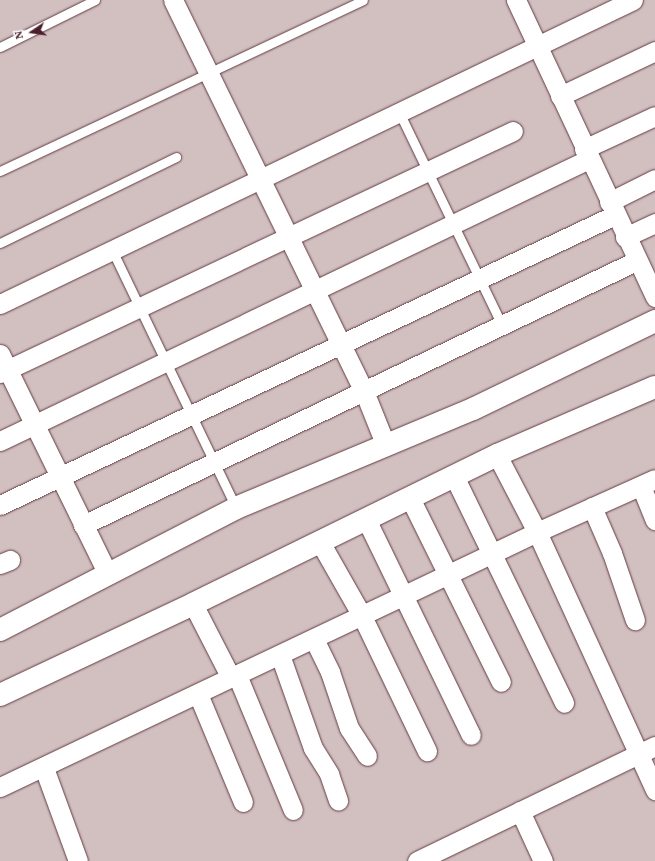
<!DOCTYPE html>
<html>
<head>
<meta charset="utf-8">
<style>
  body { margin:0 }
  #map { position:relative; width:655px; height:861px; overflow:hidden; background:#ece2c1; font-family:Vollkorn,serif }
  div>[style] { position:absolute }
  .industrial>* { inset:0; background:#d2bfc0; transform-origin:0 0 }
  .roads { filter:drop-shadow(0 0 1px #623c42) drop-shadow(0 0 1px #623c42) }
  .service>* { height:9px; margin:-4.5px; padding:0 4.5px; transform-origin:4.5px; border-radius:4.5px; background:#fff }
  .minor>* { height:19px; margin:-9.5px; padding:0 9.5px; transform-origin:9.5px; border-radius:9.5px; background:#fff }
  .tertiary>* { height:22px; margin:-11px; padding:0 11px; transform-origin:11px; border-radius:11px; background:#fff }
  span { translate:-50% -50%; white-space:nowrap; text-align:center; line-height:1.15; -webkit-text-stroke:3.5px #fff; paint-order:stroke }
  .north { position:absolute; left:12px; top:12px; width:40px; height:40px; -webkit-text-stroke:3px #fff; paint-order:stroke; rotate:257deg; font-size:11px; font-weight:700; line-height:16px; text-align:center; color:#4a1f2b }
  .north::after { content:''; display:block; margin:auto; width:14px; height:18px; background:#4a1f2b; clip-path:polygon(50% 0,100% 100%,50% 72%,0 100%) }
</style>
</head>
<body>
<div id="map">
  <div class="industrial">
    <i style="left:0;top:0;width:655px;height:861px"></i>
  </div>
  <div class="roads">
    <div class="service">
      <i style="left:0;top:47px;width:106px;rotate:-26.3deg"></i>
      <i style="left:399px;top:112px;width:237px;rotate:64.2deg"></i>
      <i style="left:0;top:171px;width:401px;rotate:-25.2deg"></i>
      <i style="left:0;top:243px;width:196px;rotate:-26deg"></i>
      <i style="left:112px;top:250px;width:286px;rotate:64.3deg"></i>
    </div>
    <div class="minor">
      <i style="left:173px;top:0;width:435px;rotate:64deg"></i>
      <i style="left:364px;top:391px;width:59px;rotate:68.2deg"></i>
      <i style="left:516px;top:0;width:328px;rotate:64.9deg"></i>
      <i style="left:560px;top:96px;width:105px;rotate:-25.3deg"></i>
      <i style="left:584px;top:149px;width:78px;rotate:-24.9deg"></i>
      <i style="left:609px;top:202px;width:51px;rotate:-26.6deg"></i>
      <i style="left:625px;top:237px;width:33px;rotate:-25deg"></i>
      <i style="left:0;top:304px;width:702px;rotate:-25.65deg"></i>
      <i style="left:0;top:354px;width:245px;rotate:63.9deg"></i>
      <i style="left:0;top:373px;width:567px;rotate:-25.25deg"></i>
      <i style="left:0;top:441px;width:653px;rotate:-25.58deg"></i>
      <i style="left:497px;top:455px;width:87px;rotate:62.5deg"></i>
      <i style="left:537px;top:532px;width:284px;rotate:65.4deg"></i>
      <i style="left:454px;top:476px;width:252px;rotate:64.1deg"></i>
      <i style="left:641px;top:486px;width:37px;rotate:68deg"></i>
      <i style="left:410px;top:498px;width:205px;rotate:63.7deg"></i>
      <i style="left:0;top:505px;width:680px;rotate:-25.25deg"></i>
      <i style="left:592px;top:507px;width:50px;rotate:66.5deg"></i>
      <i style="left:612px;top:553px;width:71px;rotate:71.1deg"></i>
      <i style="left:366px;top:519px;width:240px;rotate:64.1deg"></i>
      <i style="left:83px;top:525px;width:613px;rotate:-25.52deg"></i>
      <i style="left:320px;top:542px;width:85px;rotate:60.4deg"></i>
      <i style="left:362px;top:616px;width:150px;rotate:64.3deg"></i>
      <i style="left:0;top:564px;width:11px;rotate:-22deg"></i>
      <i style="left:193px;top:604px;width:83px;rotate:62.8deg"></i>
      <i style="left:314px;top:639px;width:37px;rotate:64deg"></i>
      <i style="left:330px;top:672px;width:59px;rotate:71.3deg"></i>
      <i style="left:349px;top:728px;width:33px;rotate:57deg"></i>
      <i style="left:280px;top:655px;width:99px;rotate:70.5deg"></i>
      <i style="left:313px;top:748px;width:31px;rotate:58deg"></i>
      <i style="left:329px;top:774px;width:28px;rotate:71deg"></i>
      <i style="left:237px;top:675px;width:146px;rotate:67.5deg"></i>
      <i style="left:198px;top:694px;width:117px;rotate:67.4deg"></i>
      <i style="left:44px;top:768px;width:99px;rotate:69.9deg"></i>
      <i style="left:0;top:787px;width:594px;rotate:-25.4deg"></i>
      <i style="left:537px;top:532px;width:129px;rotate:-24.2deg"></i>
      <i style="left:520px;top:811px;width:55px;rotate:65.3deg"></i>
      <i style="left:417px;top:861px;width:264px;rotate:-25.8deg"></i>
    </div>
    <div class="tertiary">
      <i style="left:0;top:630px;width:266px;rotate:-27.3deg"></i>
      <i style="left:236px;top:508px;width:257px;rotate:-22.7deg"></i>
      <i style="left:473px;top:409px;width:202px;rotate:-25.8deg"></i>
      <i style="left:0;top:695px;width:213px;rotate:-25.2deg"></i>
      <i style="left:193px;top:604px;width:339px;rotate:-26.1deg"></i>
      <i style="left:497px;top:455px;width:172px;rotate:-23.3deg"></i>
    </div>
  </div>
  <div class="north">N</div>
</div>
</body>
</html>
